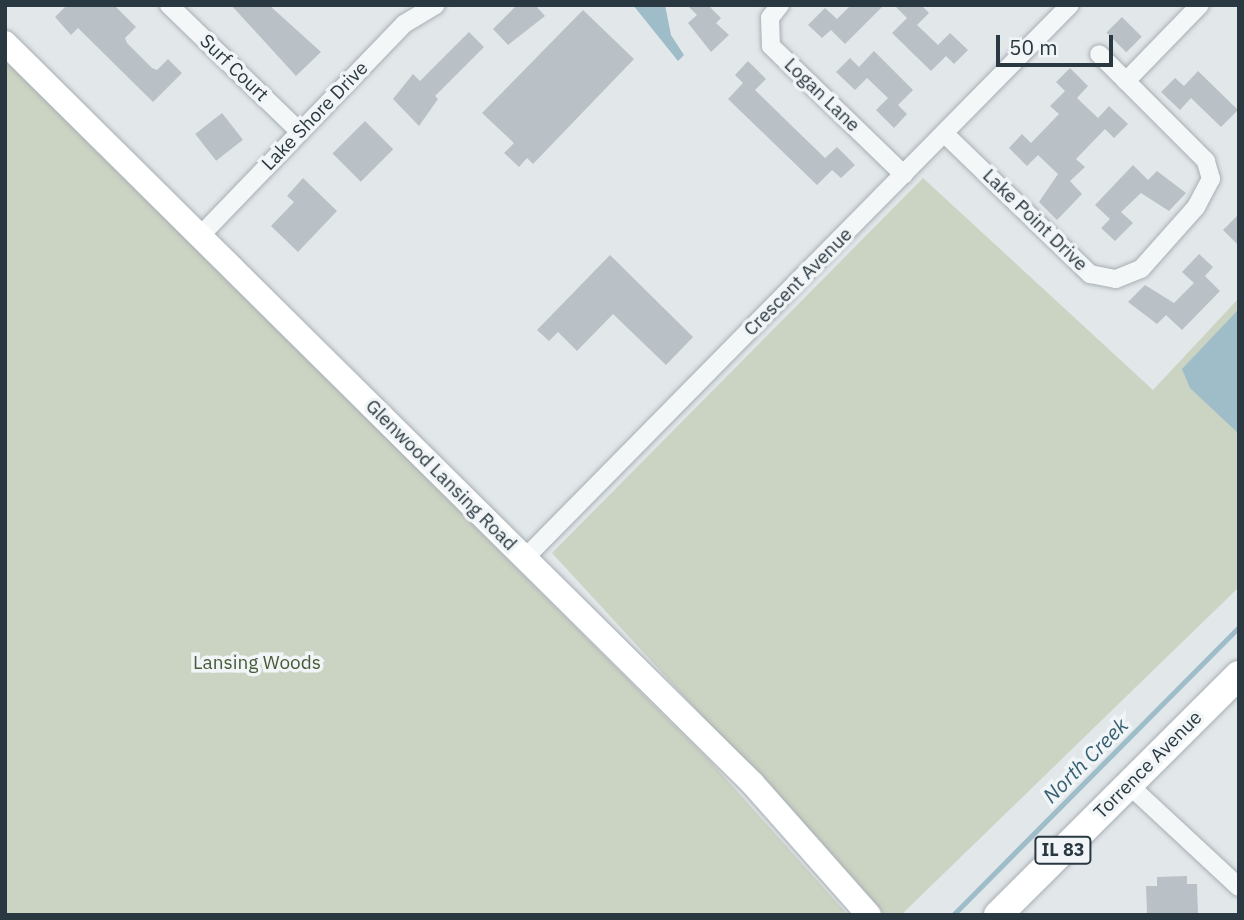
<!DOCTYPE html>
<html>
<head>
<meta charset="utf-8">
<style>
  body { margin:0 }
  #map { position:relative; width:1244px; height:920px; overflow:hidden; background:#e2e7ea; font-family:"IBM Plex Sans",sans-serif }
  div>[style] { position:absolute }
  .green>* { inset:0; background:#cbd3c3 }
  .water>* { inset:0; background:#9ebdc8 }
  .stream>* { height:4.5px; margin:-2.25px; padding:0 2.25px; transform-origin:2.25px; border-radius:2.25px; background:#9ebdc8 }
  .building>* { inset:0; background:#b9c1c6; transform-origin:0 0 }
  .roads { filter:drop-shadow(0 0 2px #a7afb4) drop-shadow(0 0 2px #a7afb4) }
  .minor>* { height:18px; margin:-9px; padding:0 9px; transform-origin:9px; border-radius:9px; background:#f4f7f8 }
  .secondary>* { height:24px; margin:-12px; padding:0 12px; transform-origin:12px; border-radius:12px; background:#fff }
  .primary>* { height:28px; margin:-14px; padding:0 14px; transform-origin:14px; border-radius:14px; background:#fff }
  span { translate:-50% -50%; white-space:nowrap; text-align:center; line-height:1.15; -webkit-text-stroke:7px #f1f5f7; paint-order:stroke }
  .shield-label span { padding:2px 5px; background:#f1f5f7; border:2px solid; border-radius:5px; -webkit-text-stroke-width:0 }
  .shield-label { font-size:18px; color:#2a3841; font-weight:700 }
  .street-label { font-size:19px; color:#2a3841 }
  .park-label { font-size:19px; color:#485c38 }
  .water-label { font-size:21px; color:#366173; font-style:italic }
  .frame { position:absolute; inset:0; border:7px solid #2a3841; pointer-events:none }
  .scale { position:absolute; left:996px; top:35px; width:117px; height:32px; box-sizing:border-box; border:4px solid #2a3841; border-top:0; padding-left:9px; font-size:21px; line-height:24px; white-space:nowrap; color:#2a3841; -webkit-text-stroke:5px #f1f5f7; paint-order:stroke }
</style>
</head>
<body>
<div id="map">
  <div class="green">
    <i style="clip-path:polygon(5px 58px,709px 760px,848px 915px,5px 915px)"></i>
    <i style="clip-path:polygon(923px 178px,1153px 390px,1239px 298px,1239px 587px,901px 915px,885px 915px,552px 553px)"></i>
  </div>
  <div class="water">
    <i style="clip-path:polygon(633px 5px,665px 5px,671px 35px,684px 55px,678px 61px)"></i>
    <i style="clip-path:polygon(1239px 309px,1239px 434px,1190px 388px,1182px 369px)"></i>
  </div>
  <div class="stream">
    <i style="left:953px;top:915px;width:406px;rotate:-45.2deg"></i>
  </div>
  <div class="building">
    <i style="clip-path:polygon(67px 5px,114px 5px,136px 27px,125px 38px,127px 43px,152px 68px,157px 70px,168px 59px,182px 73px,153px 102px,78px 28px,71px 35px,55px 17px)"></i>
    <i style="clip-path:polygon(231px 5px,269px 5px,321px 52px,296px 76px)"></i>
    <i style="clip-path:polygon(517px 5px,535px 5px,545px 16px,508px 45px,493px 29px)"></i>
    <i style="clip-path:polygon(687px 5px,708px 5px,721px 18px,716px 23px,729px 35px,711px 52px,688px 23px,697px 15px)"></i>
    <i style="clip-path:polygon(851px 5px,884px 5px,845px 44px,831px 30px,822px 38px,808px 25px,825px 8px,837px 19px)"></i>
    <i style="clip-path:polygon(894px 5px,921px 5px,929px 13px,917px 25px,938px 45px,950px 33px,968px 50px,954px 64px,946px 56px,931px 71px,892px 33px,907px 18px)"></i>
    <i style="clip-path:polygon(583px 10px,634px 59px,533px 164px,527px 158px,519px 167px,504px 153px,514px 143px,482px 113px)"></i>
    <i style="left:1122px;top:17px;width:28px;height:22px;rotate:45deg"></i>
    <i style="clip-path:polygon(469px 32px,484px 47px,435px 96px,438px 99px,419px 126px,393px 99px,413px 74px,420px 81px)"></i>
    <i style="clip-path:polygon(874px 51px,913px 90px,898px 105px,907px 114px,894px 128px,876px 110px,888px 98px,867px 78px,855px 90px,836px 72px,850px 58px,859px 67px)"></i>
    <i style="clip-path:polygon(748px 61px,766px 79px,755px 90px,795px 129px,825px 158px,837px 147px,855px 165px,841px 178px,832px 170px,817px 185px,728px 99px,743px 83px,735px 75px)"></i>
    <i style="clip-path:polygon(1070px 68px,1088px 86px,1077px 98px,1098px 118px,1109px 106px,1128px 124px,1114px 138px,1105px 129px,1076px 159px,1085px 167px,1070px 181px,1082px 194px,1057px 220px,1039px 202px,1058px 174px,1038px 155px,1027px 166px,1009px 148px,1022px 134px,1031px 143px,1059px 114px,1050px 106px,1065px 91px,1056px 82px)"></i>
    <i style="clip-path:polygon(1198px 71px,1238px 110px,1221px 127px,1191px 98px,1180px 110px,1161px 92px,1175px 78px,1184px 86px)"></i>
    <i style="left:222px;top:113px;width:34px;height:34px;rotate:52deg"></i>
    <i style="left:365px;top:121px;width:40px;height:46px;rotate:45deg"></i>
    <i style="clip-path:polygon(1133px 165px,1148px 180px,1157px 171px,1186px 193px,1169px 211px,1141px 193px,1121px 212px,1133px 223px,1115px 241px,1101px 228px,1110px 219px,1095px 205px)"></i>
    <i style="clip-path:polygon(303px 178px,337px 211px,298px 252px,271px 226px,294px 202px,287px 196px)"></i>
    <i style="clip-path:polygon(1239px 214px,1239px 246px,1223px 230px)"></i>
    <i style="clip-path:polygon(1199px 254px,1213px 267px,1205px 276px,1220px 291px,1182px 330px,1166px 315px,1157px 324px,1128px 302px,1145px 285px,1174px 303px,1194px 283px,1182px 272px)"></i>
    <i style="clip-path:polygon(610px 255px,693px 337px,666px 365px,613px 314px,577px 351px,558px 332px,549px 341px,537px 330px)"></i>
    <i style="clip-path:polygon(1187px 876px,1187px 884px,1197px 884px,1198px 914px,1147px 914px,1146px 886px,1157px 886px,1157px 877px)"></i>
  </div>
  <div class="roads">
    <div class="minor">
      <i style="left:169px;top:5px;width:181px;rotate:44.1deg"></i>
      <i style="left:780px;top:5px;width:16px;rotate:128deg"></i>
      <i style="left:770px;top:18px;width:28px;rotate:88deg"></i>
      <i style="left:771px;top:46px;width:185px;rotate:44.1deg"></i>
      <i style="left:1126px;top:81px;width:106px;rotate:-45.8deg"></i>
      <i style="left:945px;top:134px;width:202px;rotate:44deg"></i>
      <i style="left:1090px;top:274px;width:26px;rotate:11deg"></i>
      <i style="left:1116px;top:279px;width:27px;rotate:-22deg"></i>
      <i style="left:1141px;top:269px;width:83px;rotate:-48.4deg"></i>
      <i style="left:1196px;top:207px;width:32px;rotate:-62deg"></i>
      <i style="left:1211px;top:179px;width:19px;rotate:-106deg"></i>
      <i style="left:1206px;top:161px;width:151px;rotate:-135deg"></i>
      <i style="left:200px;top:236px;width:294px;rotate:-46.1deg"></i>
      <i style="left:404px;top:24px;width:37px;rotate:-31deg"></i>
      <i style="left:525px;top:558px;width:776px;rotate:-45.42deg"></i>
      <i style="left:1128px;top:784px;width:151px;rotate:42.9deg"></i>
    </div>
    <div class="secondary">
      <i style="left:5px;top:43px;width:1053px;rotate:44.73deg"></i>
      <i style="left:753px;top:784px;width:175px;rotate:48.5deg"></i>
    </div>
    <div class="primary">
      <i style="left:998px;top:915px;width:340px;rotate:-44.9deg"></i>
    </div>
  </div>
  <div class="shield-label">
    <span style="left:1063px;top:850px">IL 83</span>
  </div>
  <div class="street-label">
    <span style="left:234px;top:68px;rotate:44deg">Surf Court</span>
    <span style="left:822px;top:95px;rotate:44deg">Logan Lane</span>
    <span style="left:315px;top:116px;rotate:-46deg">Lake Shore Drive</span>
    <span style="left:1035px;top:220px;rotate:44deg">Lake Point Drive</span>
    <span style="left:798px;top:282px;rotate:-45deg">Crescent Avenue</span>
    <span style="left:441px;top:475px;rotate:45deg">Glenwood Lansing Road</span>
    <span style="left:1148px;top:765px;rotate:-45deg">Torrence Avenue</span>
  </div>
  <div class="park-label">
    <span style="left:257px;top:663px">Lansing Woods</span>
  </div>
  <div class="water-label">
    <span style="left:1085px;top:760px;rotate:-45deg">North Creek</span>
  </div>
  <div class="frame"></div>
  <div class="scale">50 m</div>
</div>
</body>
</html>
